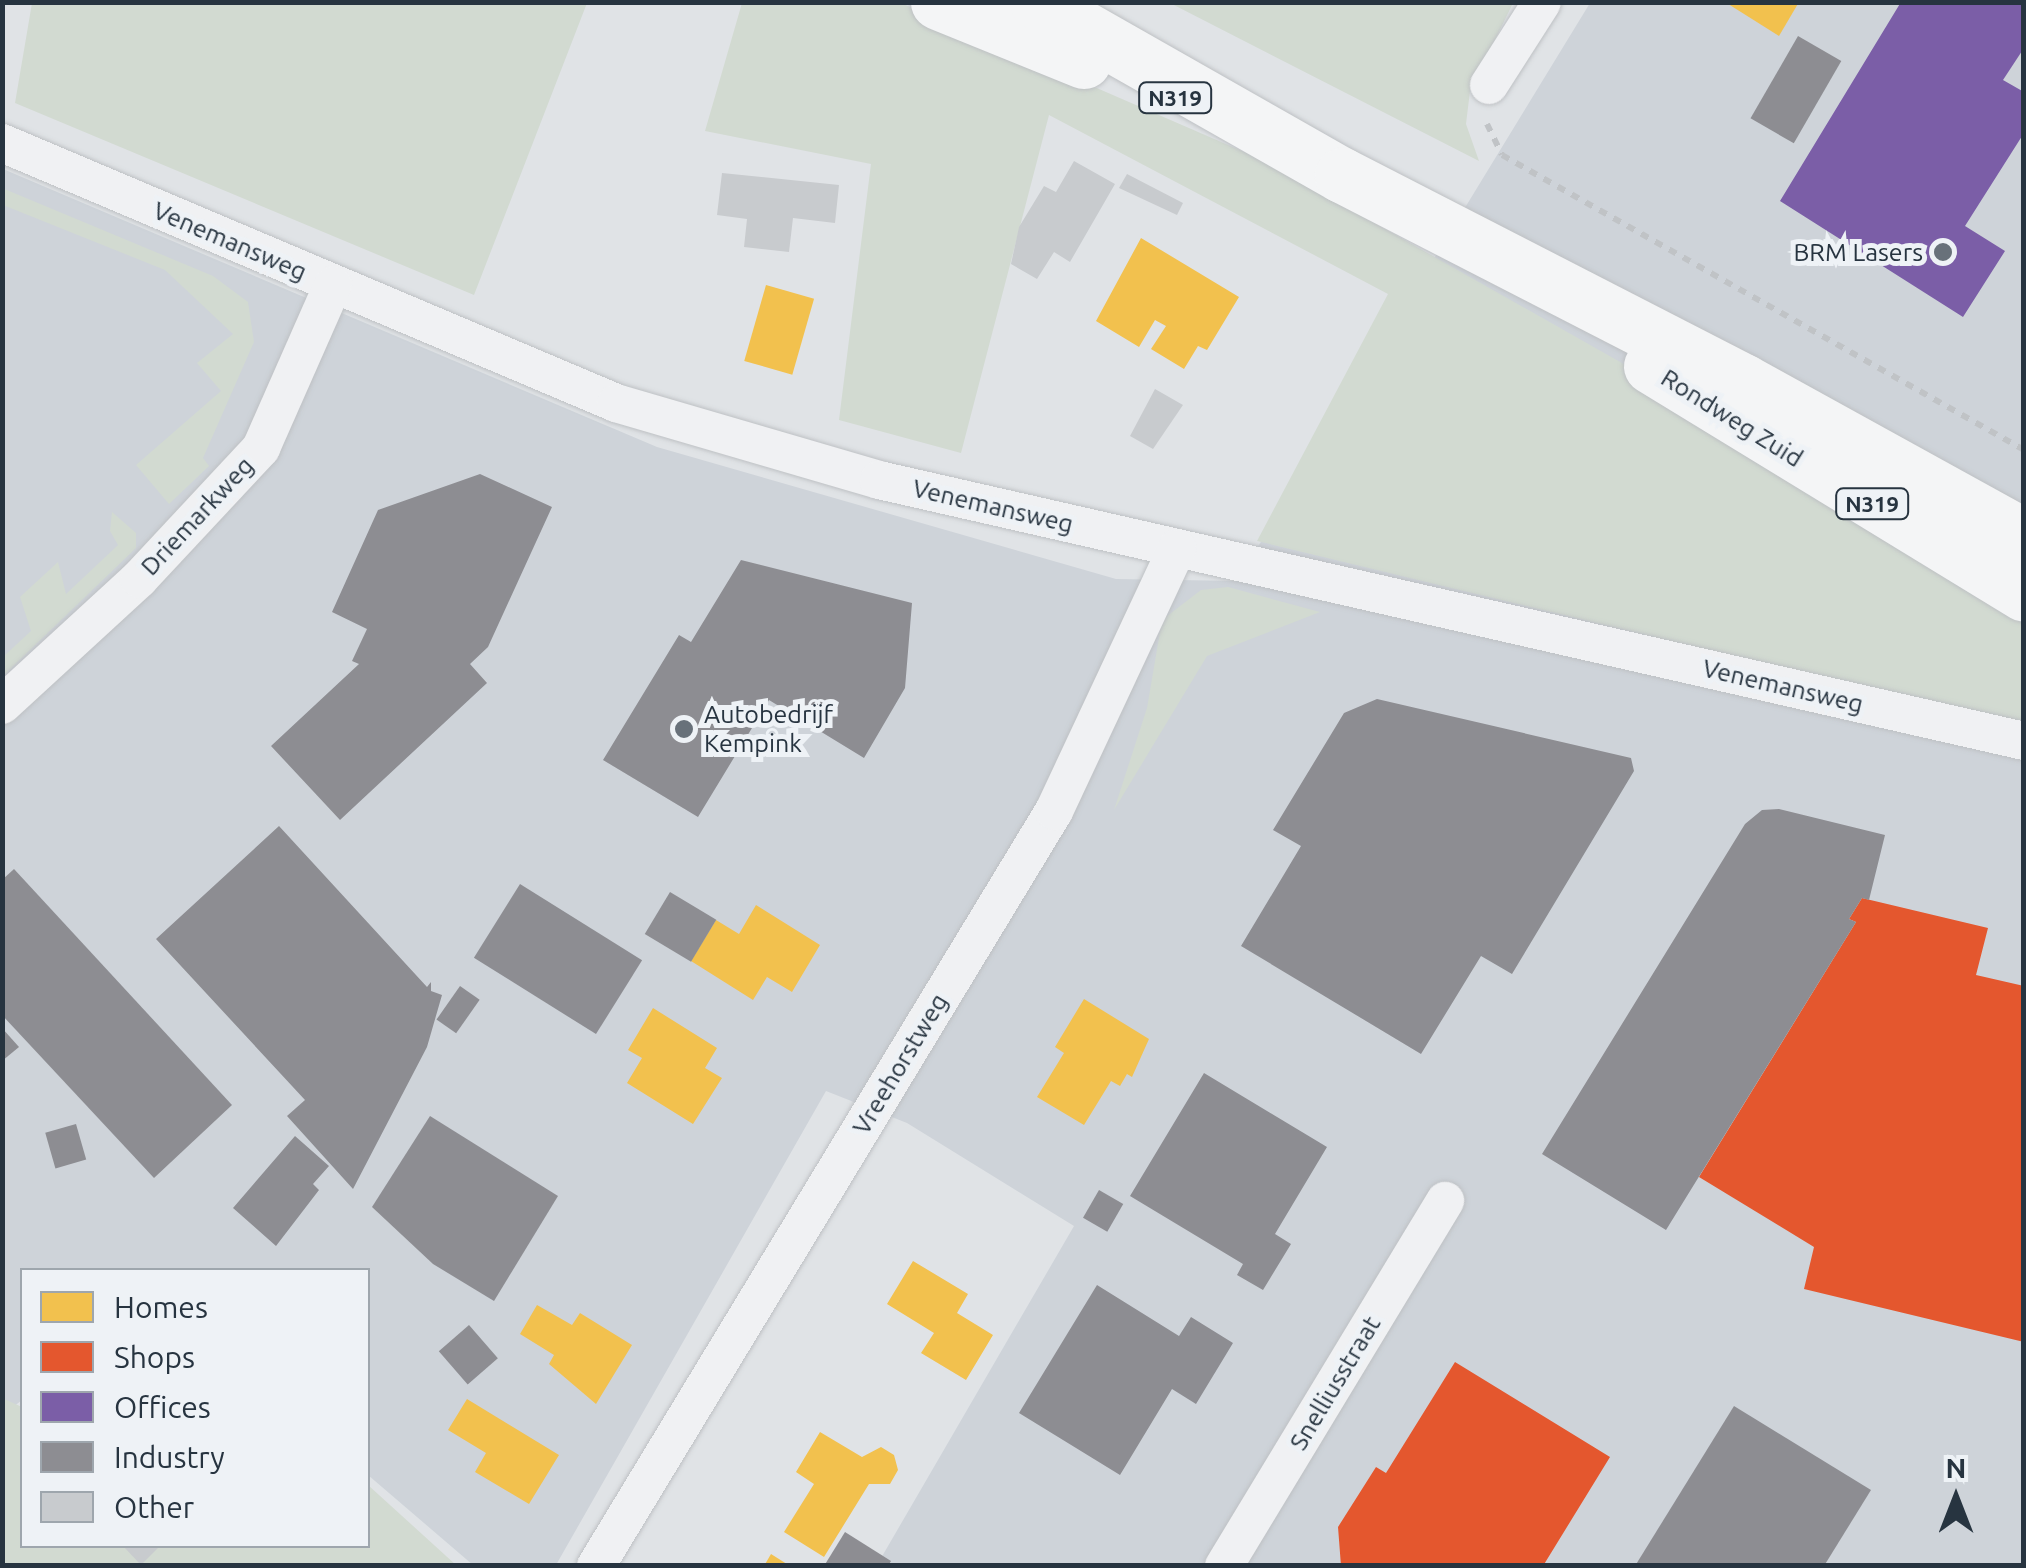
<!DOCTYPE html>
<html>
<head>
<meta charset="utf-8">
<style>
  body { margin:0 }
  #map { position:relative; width:2026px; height:1568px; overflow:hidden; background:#e0e3e6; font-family:Ubuntu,sans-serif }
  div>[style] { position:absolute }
  .built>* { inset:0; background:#ced3d9 }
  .green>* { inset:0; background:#d2dad1 }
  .homes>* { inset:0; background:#f2c14e; transform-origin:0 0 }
  .shops>* { inset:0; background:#e4572e }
  .offices>* { inset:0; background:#7b5ea7 }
  .industry>* { inset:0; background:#8d8d92; transform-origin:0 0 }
  .building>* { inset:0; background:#c8cbce }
  .path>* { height:6px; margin-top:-3px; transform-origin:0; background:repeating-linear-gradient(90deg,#c0c3c6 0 8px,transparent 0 16px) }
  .roads { filter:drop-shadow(0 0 2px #bec1c4) drop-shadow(0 0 2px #bec1c4) }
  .minor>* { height:38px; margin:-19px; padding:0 19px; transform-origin:19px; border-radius:19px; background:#f0f1f3 }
  .primary>* { height:55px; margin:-27.5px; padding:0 27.5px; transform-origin:27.5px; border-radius:27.5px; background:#f4f5f6 }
  .dots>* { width:28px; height:28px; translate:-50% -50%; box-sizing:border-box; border:5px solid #eef2f6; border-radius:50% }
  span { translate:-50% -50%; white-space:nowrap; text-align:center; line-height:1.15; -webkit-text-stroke:10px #eef2f6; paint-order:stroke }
  .shield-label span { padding:2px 8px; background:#eef2f6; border:2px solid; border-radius:8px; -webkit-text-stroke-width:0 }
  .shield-label { font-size:22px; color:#273440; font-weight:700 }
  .street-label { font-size:25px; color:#273440 }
  .poi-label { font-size:25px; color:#273440 }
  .right { translate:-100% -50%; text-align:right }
  .left { translate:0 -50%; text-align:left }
  .frame { position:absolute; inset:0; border:5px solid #273440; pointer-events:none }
  .legend { position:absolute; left:20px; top:1268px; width:350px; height:280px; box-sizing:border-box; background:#eef2f6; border:2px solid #9ea6ad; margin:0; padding:12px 18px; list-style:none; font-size:30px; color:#273440 }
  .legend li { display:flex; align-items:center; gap:20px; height:50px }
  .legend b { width:50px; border:2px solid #9ea6ad }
  .north { position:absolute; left:1906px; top:1448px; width:100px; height:100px; -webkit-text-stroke:8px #eef2f6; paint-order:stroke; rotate:0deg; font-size:28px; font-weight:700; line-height:40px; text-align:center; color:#273440 }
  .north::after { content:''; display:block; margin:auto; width:35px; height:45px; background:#273440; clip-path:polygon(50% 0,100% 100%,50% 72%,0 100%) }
</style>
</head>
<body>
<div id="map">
  <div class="built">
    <i style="clip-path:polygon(1590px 3px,2023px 3px,2023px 1565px,877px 1565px,1074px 1226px,907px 1123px,826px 1091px,556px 1565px,473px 1565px,368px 1475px,368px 1270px,22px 1270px,22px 1400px,3px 1415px,3px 169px,657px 447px,1116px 579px,1237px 581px)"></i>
  </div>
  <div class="green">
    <i style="clip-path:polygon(32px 3px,32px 2px,587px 3px,474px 295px,15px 103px)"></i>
    <i style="clip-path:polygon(742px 3px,901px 3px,1265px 161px,1689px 401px,2023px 614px,2023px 726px,1257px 541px,1388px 294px,1049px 115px,961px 453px,839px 420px,871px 164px,705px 131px)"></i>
    <i style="clip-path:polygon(1170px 3px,1513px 3px,1470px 91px,1466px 124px,1479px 161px)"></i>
    <i style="clip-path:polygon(2px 188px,213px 276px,248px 302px,254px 342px,203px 458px,209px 466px,169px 504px,136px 465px,221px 391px,197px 363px,233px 334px,165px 270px,3px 205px)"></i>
    <i style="clip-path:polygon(112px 512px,136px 533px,136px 548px,3px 676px,3px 657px,31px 631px,20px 597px,58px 562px,66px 594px,118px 545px,110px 531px)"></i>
    <i style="clip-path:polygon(1228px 587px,1320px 612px,1207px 656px,1114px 810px,1147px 708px,1162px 620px,1201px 590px)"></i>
    <i style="clip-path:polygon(2px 1398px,22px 1407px,22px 1546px,368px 1546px,368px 1485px,456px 1565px,3px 1565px)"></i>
  </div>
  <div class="homes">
    <i style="clip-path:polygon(1725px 2px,1799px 2px,1779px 36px)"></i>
    <i style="clip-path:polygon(1141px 238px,1239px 297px,1207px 350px,1198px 346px,1184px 369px,1151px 349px,1166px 326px,1155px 320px,1139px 347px,1096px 321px)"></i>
    <i style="left:766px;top:285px;width:50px;height:79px;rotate:16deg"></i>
    <i style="clip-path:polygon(756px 905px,820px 945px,792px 992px,767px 977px,753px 1000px,691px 961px,716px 920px,739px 934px)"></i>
    <i style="clip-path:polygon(1084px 999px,1149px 1039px,1132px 1077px,1127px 1074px,1120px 1086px,1111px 1081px,1084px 1125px,1037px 1097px,1064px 1053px,1055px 1047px)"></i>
    <i style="clip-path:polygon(653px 1008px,717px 1048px,705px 1068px,722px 1078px,693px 1124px,627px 1083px,642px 1058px,628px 1050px)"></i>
    <i style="clip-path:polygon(913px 1261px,968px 1294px,957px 1313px,993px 1335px,966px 1380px,921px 1353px,934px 1333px,887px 1304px)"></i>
    <i style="clip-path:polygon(537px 1305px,572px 1325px,580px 1313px,632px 1345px,596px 1404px,549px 1364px,554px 1355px,520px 1334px)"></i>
    <i style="clip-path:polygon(467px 1399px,559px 1455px,529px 1504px,475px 1472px,486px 1453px,448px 1430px)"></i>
    <i style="clip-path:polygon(820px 1432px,862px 1457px,881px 1447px,894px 1455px,898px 1470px,890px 1484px,869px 1484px,824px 1557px,784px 1532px,814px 1484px,796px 1472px)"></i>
    <i style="clip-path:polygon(771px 1554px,790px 1566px,764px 1566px)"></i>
  </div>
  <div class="shops">
    <i style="clip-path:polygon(1862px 898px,1988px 928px,1976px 975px,2024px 986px,2024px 1342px,1804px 1289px,1814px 1247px,1699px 1177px,1856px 922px,1849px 919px)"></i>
    <i style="clip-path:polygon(1455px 1362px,1610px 1457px,1543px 1566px,1341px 1566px,1338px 1527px,1376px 1467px,1386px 1473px)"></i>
  </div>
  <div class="offices">
    <i style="clip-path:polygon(1901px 2px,2024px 2px,2024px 48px,2003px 80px,2024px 92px,2024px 133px,1965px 226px,2005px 251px,1963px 317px,1780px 201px)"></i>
  </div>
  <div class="industry">
    <i style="left:1798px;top:36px;width:50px;height:95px;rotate:30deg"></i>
    <i style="clip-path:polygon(480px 474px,552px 507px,488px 647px,470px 664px,487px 683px,340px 820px,271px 746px,359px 664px,352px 661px,367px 629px,332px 612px,378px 510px)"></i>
    <i style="clip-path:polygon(741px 560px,912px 603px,905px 688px,864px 758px,769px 700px,698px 817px,603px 760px,679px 635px,691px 642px)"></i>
    <i style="clip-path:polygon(1377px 699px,1631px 758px,1634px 771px,1512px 974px,1481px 956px,1421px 1054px,1241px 946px,1301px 846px,1273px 830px,1344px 713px)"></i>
    <i style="clip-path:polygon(1779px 809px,1885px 835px,1869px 900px,1862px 898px,1849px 919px,1856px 922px,1666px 1230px,1542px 1154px,1745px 824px,1762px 810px)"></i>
    <i style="clip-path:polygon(279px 826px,427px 987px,431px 982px,431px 991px,442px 995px,427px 1047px,353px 1189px,287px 1116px,305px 1100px,156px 939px)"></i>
    <i style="clip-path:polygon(14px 869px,232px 1105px,154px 1178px,2px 1015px,2px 880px)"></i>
    <i style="left:520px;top:884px;width:144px;height:87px;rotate:32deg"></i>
    <i style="left:670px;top:892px;width:54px;height:49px;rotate:31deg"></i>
    <i style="left:460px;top:986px;width:24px;height:41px;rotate:35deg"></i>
    <i style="clip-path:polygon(2px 1028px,19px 1047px,2px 1061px)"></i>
    <i style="clip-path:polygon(1204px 1073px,1327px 1147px,1275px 1234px,1291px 1244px,1263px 1290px,1237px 1275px,1243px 1264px,1130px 1196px)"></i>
    <i style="clip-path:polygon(430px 1116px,558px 1196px,494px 1301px,433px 1264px,372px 1207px)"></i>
    <i style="left:76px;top:1124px;width:37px;height:32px;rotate:74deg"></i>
    <i style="clip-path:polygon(295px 1136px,329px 1166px,313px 1184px,319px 1190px,276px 1246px,233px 1208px)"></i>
    <i style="left:1099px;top:1190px;width:28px;height:32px;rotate:30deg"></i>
    <i style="clip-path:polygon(1097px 1285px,1179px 1336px,1191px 1317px,1233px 1343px,1196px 1404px,1172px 1389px,1120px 1475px,1019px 1413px)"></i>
    <i style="left:469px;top:1325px;width:44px;height:40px;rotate:49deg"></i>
    <i style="clip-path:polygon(1734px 1406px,1871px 1490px,1824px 1566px,1635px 1566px)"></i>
    <i style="clip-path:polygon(845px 1532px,891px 1561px,888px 1566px,824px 1566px)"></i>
  </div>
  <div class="building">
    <i style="clip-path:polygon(1074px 161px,1115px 184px,1070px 262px,1054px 252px,1037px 279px,1011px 264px,1019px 227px,1044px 186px,1056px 192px)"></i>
    <i style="clip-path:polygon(722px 173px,839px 185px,835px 223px,793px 218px,789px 252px,744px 247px,747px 219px,717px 215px)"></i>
    <i style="clip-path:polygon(1127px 174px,1183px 203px,1177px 215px,1119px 188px)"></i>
    <i style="clip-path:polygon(1155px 389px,1183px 405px,1153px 449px,1130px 436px)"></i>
    <i style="clip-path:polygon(123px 1546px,160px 1546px,141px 1565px)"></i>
  </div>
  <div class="path">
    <i style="left:1487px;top:124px;width:34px;rotate:64deg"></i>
    <i style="left:1502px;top:155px;width:600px;rotate:29.47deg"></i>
  </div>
  <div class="roads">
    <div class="minor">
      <i style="left:1489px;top:85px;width:98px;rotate:-57.4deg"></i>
      <i style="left:2px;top:143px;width:667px;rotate:22.95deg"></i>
      <i style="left:616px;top:403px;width:274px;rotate:16.3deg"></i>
      <i style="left:879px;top:480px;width:1174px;rotate:12.84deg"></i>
      <i style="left:2px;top:705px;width:186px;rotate:-42.6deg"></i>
      <i style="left:139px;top:579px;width:179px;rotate:-47deg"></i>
      <i style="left:261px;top:448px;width:178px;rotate:-66.2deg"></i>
      <i style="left:596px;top:1566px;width:883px;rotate:-58.76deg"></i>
      <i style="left:1054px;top:811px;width:290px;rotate:-64.9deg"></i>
      <i style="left:1224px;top:1566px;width:427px;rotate:-58.8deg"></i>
    </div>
    <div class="primary">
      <i style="left:938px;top:2px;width:157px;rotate:22.1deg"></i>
      <i style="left:1037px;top:2px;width:351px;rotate:29.6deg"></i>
      <i style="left:1342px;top:175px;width:451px;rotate:27.2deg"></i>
      <i style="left:1743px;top:381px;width:321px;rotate:28.9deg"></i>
      <i style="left:1651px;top:366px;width:437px;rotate:31.4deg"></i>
    </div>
  </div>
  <div class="dots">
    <i style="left:1943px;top:252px;background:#68717a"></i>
    <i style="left:684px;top:729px;background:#68717a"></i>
  </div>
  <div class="shield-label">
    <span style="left:1175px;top:98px">N319</span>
    <span style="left:1872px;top:504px">N319</span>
  </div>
  <div class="street-label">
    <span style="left:230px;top:241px;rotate:23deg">Venemansweg</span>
    <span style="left:1732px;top:418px;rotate:32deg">Rondweg Zuid</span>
    <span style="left:993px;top:506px;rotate:13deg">Venemansweg</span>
    <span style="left:197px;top:516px;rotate:-47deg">Driemarkweg</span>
    <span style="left:1783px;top:686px;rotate:13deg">Venemansweg</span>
    <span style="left:900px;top:1064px;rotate:-59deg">Vreehorstweg</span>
    <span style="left:1335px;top:1383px;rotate:-59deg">Snelliusstraat</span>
  </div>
  <div class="poi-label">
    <span class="right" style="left:1923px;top:252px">BRM Lasers</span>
    <span class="left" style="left:704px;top:729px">Autobedrijf<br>Kempink</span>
  </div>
  <div class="frame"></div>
  <ul class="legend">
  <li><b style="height:28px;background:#f2c14e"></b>Homes</li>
  <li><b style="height:28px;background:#e4572e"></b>Shops</li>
  <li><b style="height:28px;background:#7b5ea7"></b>Offices</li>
  <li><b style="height:28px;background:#8d8d92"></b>Industry</li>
  <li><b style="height:28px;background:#c8cbce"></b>Other</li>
  </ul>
  <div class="north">N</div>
</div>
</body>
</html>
